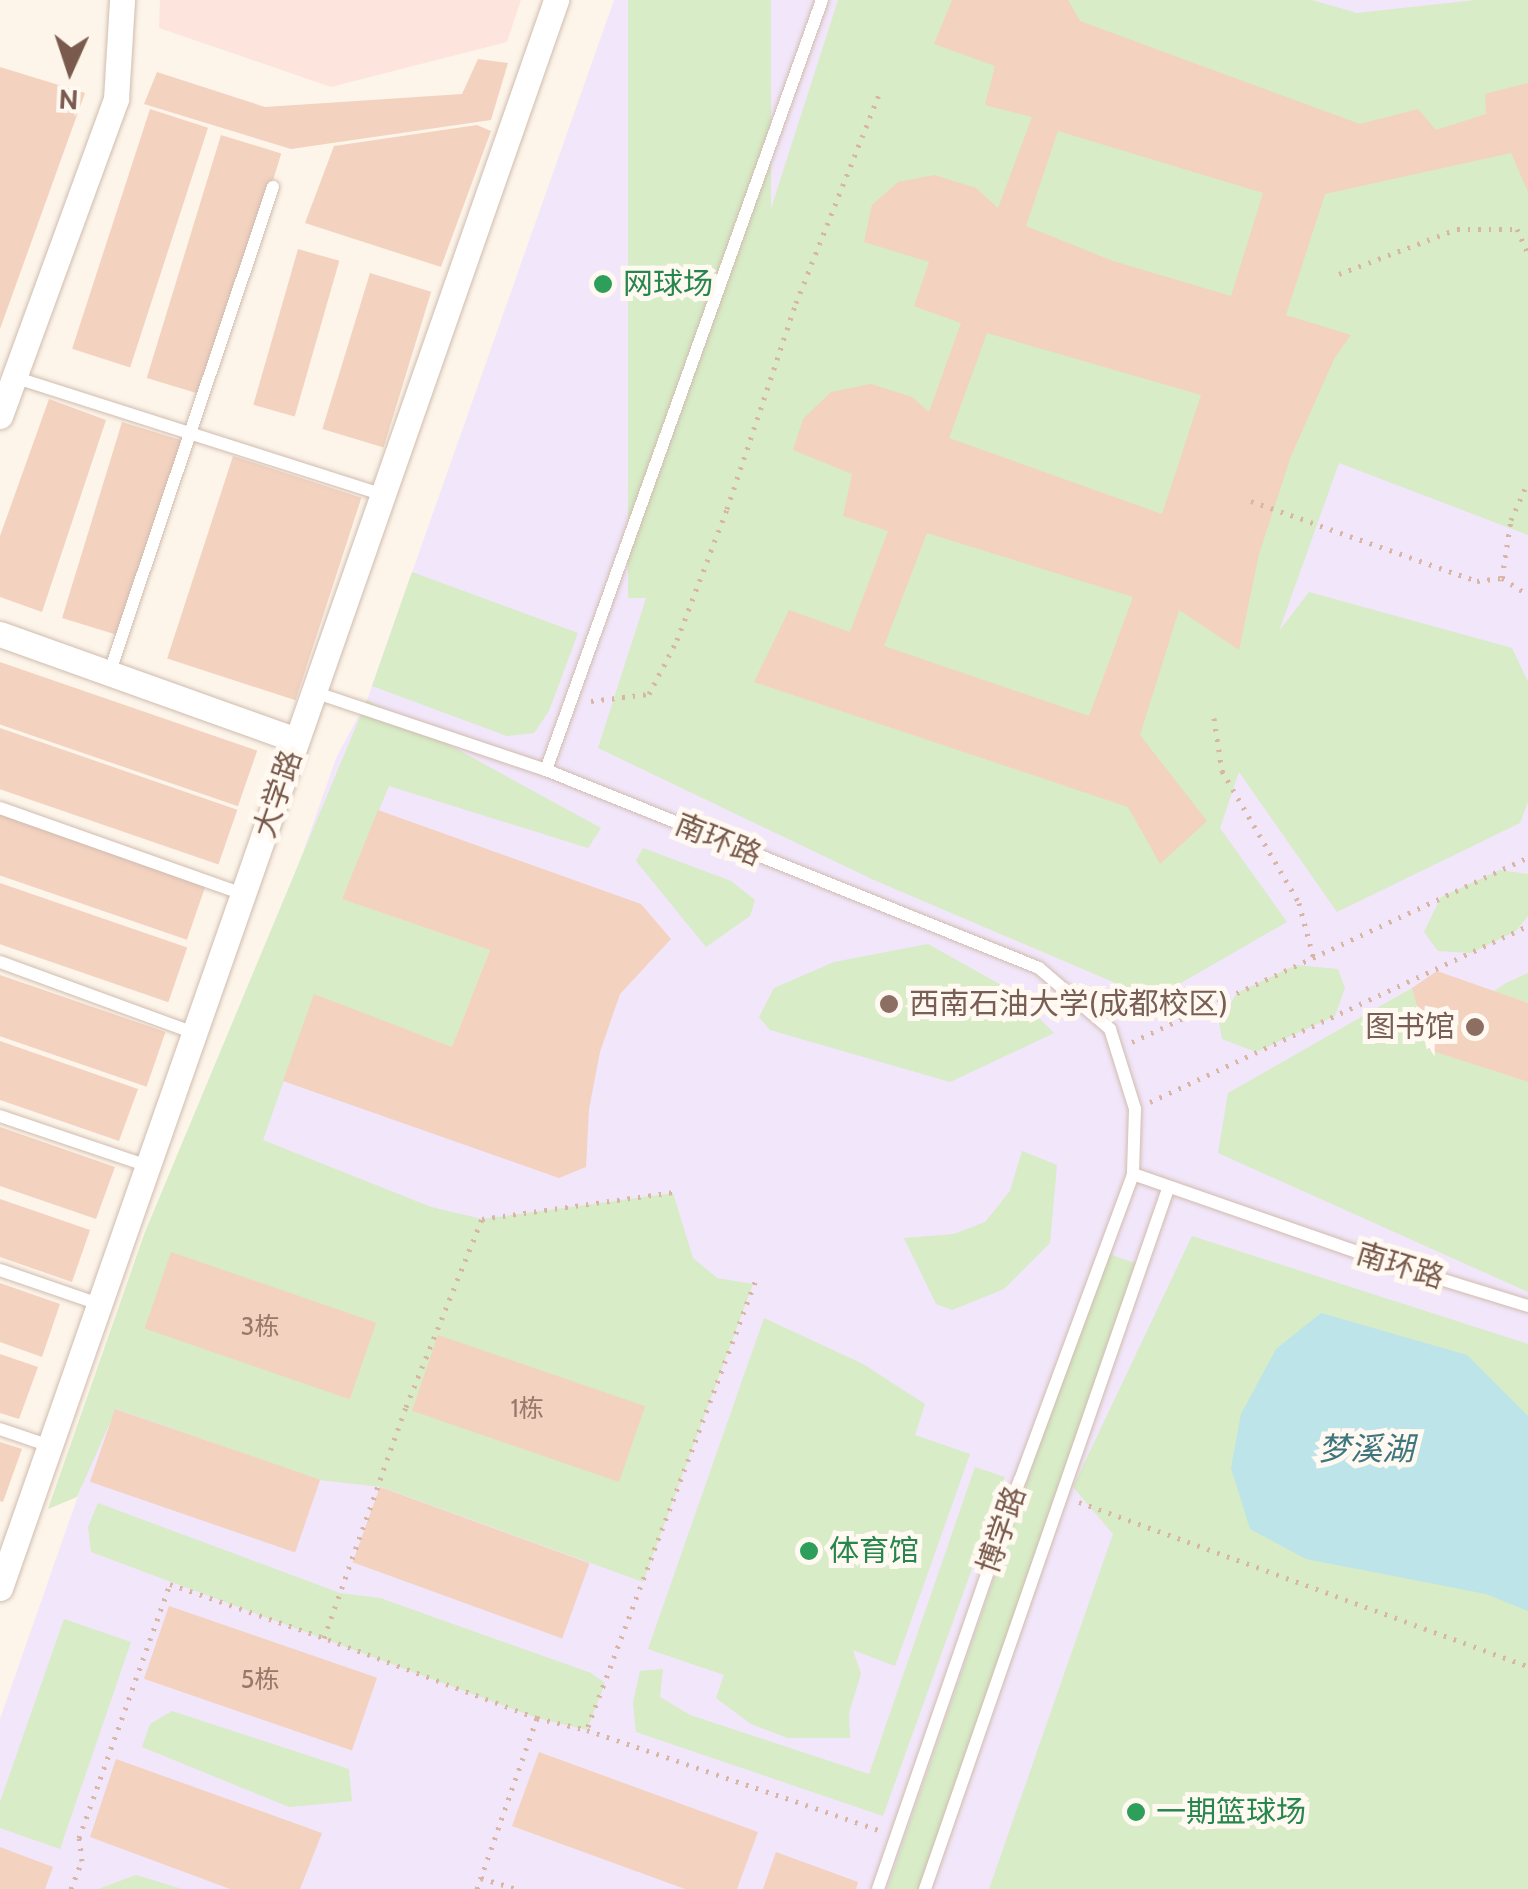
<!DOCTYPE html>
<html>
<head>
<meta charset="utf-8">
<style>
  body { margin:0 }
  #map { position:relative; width:1528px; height:1889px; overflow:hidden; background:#fdf5ea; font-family:Cabin,"Noto Sans SC",sans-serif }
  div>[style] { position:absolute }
  .commercial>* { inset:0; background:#fde5dd }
  .education>* { inset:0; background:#f2e6fa }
  .green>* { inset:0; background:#d7ecc7; transform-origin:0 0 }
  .water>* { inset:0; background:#bde4e8 }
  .building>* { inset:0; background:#f3d2c0; transform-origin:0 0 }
  .path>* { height:5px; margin-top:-2.5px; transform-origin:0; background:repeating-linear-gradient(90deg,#d9b5a3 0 2.5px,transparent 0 10.5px) }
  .roads { filter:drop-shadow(0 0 2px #d0bcae) drop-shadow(0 0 2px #d0bcae) }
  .lane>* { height:12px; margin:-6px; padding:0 6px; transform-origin:6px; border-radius:6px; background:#fff }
  .street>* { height:25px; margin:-12.5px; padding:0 12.5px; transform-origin:12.5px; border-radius:12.5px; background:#fff }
  .dots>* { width:28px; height:28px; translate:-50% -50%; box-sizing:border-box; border:5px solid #fff9f1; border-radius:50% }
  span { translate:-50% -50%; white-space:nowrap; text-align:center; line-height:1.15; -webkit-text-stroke:10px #fff9f1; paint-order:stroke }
  .number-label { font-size:25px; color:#987869 }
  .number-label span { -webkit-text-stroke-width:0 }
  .leisure-label { font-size:30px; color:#27864d }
  .left { translate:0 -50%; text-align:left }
  .street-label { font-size:30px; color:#795a4c }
  .education-label { font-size:30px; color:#785e54 }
  .right { translate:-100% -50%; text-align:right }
  .water-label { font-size:32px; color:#3e767e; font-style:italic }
  .north { position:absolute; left:20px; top:20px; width:100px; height:100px; -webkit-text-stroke:8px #fff9f1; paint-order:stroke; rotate:183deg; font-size:28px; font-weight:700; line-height:40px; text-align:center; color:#795a4c }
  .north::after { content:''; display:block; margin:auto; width:35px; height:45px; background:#795a4c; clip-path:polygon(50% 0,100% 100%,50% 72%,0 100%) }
</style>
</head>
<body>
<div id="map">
  <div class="commercial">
    <i style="clip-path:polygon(160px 0,521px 0,507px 42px,331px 87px,159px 28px)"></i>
  </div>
  <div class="education">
    <i style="clip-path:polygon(614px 0,1528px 0,1528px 1889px,0 1889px,0 1719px,336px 758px,367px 700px)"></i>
  </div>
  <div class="green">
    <i style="left:628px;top:0;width:143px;height:598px"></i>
    <i style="clip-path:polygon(838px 0,1312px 0,1357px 13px,1476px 0,1528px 0,1528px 535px,1339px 463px,1279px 631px,1309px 592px,1512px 648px,1528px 682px,1528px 802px,1520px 823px,1337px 912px,1239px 772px,1220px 828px,1287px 922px,1153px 999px,874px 880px,598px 748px)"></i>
    <i style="clip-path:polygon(412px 572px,578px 633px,549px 711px,534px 733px,507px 736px,372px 686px)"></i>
    <i style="clip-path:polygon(367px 700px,601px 828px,588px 848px,389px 786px,342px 899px,490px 950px,452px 1047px,314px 995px,263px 1140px,431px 1207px,482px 1219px,673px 1193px,693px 1258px,717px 1278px,753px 1284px,643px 1582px,381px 1487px,320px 1480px,116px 1409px,77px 1497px,48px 1509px,145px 1232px)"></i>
    <i style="clip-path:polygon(643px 848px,731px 881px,755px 900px,750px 916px,706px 947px,636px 861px)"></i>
    <i style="clip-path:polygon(1500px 870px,1528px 874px,1528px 916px,1516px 931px,1471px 953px,1438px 951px,1424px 932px,1441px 897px)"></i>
    <i style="clip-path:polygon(928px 944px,1012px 991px,1054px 1033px,950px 1082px,770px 1030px,759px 1017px,774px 988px,834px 962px)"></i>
    <i style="clip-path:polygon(1296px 965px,1338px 969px,1345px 988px,1335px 1016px,1256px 1052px,1222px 1039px,1219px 1022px,1237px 993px)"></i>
    <i style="clip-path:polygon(1528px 973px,1528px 1003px,1494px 991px,1506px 983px)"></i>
    <i style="clip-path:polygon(1412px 988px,1429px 1050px,1528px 1082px,1528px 1292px,1218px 1153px,1228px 1093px)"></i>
    <i style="clip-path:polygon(1022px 1151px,1057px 1165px,1050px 1243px,1004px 1289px,952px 1310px,936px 1304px,904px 1238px,954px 1234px,985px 1222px,1010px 1191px)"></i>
    <i style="clip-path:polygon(1192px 1236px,1528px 1344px,1528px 1889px,989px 1889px,1113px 1534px,1073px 1487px)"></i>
    <i style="left:1106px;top:1253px;width:34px;height:674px;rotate:19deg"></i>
    <i style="clip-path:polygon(764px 1318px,863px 1364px,925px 1404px,915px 1435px,970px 1454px,895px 1666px,853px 1650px,861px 1674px,849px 1713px,850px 1738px,788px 1738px,751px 1724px,716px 1698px,724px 1675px,648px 1649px)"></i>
    <i style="clip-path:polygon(975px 1467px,1005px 1477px,883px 1816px,636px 1732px,633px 1703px,640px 1671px,663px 1669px,660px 1697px,690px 1715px,869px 1774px)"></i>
    <i style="clip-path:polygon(98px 1503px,340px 1593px,380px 1598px,591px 1673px,605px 1683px,587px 1730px,537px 1718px,91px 1552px,88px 1527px)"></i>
    <i style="clip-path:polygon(64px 1619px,131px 1642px,60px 1849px,0 1828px,0 1802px)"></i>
    <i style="clip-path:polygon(172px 1711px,349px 1769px,352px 1801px,289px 1807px,142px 1747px,150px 1724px)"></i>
    <i style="clip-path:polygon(136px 1875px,182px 1889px,98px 1889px)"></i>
  </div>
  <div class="water">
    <i style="clip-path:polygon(1321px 1313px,1467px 1355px,1528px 1416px,1528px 1611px,1486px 1594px,1306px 1559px,1250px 1529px,1231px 1468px,1241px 1414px,1276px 1349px)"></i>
  </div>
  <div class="building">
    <i style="clip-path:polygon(evenodd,952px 0,1068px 0,1080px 21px,1360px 124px,1418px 109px,1436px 130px,1486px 114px,1485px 94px,1528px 83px,1528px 192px,1511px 153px,1325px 194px,1286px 315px,1351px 335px,1335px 357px,1291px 456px,1259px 554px,1239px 650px,1179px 610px,1140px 735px,1207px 821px,1160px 864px,1128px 807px,754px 682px,789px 610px,850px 632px,888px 531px,843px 516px,852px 474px,793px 450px,803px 419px,831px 392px,871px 384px,912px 397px,929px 412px,961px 323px,914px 306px,929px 262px,864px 242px,872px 205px,898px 182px,934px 175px,976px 188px,998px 208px,1032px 117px,985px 105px,995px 66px,934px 44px,952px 0,1058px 131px,1263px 193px,1231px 296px,1113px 261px,1026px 226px,1058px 131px,952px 0,987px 333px,1201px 395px,1162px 514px,949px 438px,987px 333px,952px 0,927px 533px,1133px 597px,1089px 716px,884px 646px,927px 533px)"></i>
    <i style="clip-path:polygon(478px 59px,508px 63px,491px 120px,291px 149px,144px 104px,157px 72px,265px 107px,462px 94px)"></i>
    <i style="clip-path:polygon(0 67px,85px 93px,0 329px)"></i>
    <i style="left:150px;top:109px;width:61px;height:252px;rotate:18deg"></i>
    <i style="clip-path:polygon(477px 125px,491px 131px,441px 267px,305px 223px,334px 146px)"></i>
    <i style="left:221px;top:135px;width:63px;height:254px;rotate:17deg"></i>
    <i style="left:298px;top:249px;width:43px;height:162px;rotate:16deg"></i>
    <i style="left:370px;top:273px;width:64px;height:163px;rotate:17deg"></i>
    <i style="clip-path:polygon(49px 399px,106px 420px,42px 612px,0 597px,0 536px)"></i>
    <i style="left:122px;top:422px;width:62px;height:205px;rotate:17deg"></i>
    <i style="left:233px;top:456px;width:135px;height:213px;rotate:18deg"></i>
    <i style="left:0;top:662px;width:272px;height:59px;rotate:19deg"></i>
    <i style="left:0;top:728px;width:251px;height:58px;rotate:19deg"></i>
    <i style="clip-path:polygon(378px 810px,641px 904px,671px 939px,620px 994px,600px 1052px,589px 1109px,586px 1167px,559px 1178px,283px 1081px,314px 994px,452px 1047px,490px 950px,342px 899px)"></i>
    <i style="left:0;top:813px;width:218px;height:59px;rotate:19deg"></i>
    <i style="left:0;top:883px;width:198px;height:58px;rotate:19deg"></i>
    <i style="clip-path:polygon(1437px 971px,1528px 1003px,1528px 1082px,1429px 1050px,1412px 988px)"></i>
    <i style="left:0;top:975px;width:175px;height:58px;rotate:19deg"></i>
    <i style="clip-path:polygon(0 1041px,138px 1089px,119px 1141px,0 1100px)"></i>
    <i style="clip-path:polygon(0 1127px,115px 1167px,96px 1219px,0 1186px)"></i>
    <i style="clip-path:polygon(0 1199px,90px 1230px,72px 1282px,0 1257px)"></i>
    <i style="left:171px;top:1252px;width:217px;height:81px;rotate:19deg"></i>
    <i style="clip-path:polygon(0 1283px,60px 1304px,42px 1357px,0 1342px)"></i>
    <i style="left:438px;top:1335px;width:219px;height:80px;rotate:19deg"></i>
    <i style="clip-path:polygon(0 1354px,38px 1367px,19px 1419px,0 1413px)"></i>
    <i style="left:115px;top:1409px;width:217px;height:77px;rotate:19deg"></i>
    <i style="clip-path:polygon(0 1442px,22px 1449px,3px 1502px,0 1501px)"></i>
    <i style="left:380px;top:1487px;width:223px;height:80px;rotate:20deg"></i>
    <i style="left:169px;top:1606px;width:220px;height:77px;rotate:19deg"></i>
    <i style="clip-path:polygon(539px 1752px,758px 1832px,737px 1889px,685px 1889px,512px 1826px)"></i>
    <i style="clip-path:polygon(116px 1759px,322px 1833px,300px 1889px,230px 1889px,90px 1837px)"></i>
    <i style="clip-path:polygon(0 1847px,53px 1867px,45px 1889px,0 1889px)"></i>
    <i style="clip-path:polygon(776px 1852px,858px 1882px,856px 1889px,763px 1889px)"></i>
  </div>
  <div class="path">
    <i style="left:1339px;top:274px;width:126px;rotate:-20.9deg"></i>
    <i style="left:1457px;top:229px;width:60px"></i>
    <i style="left:1517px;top:229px;width:27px;rotate:66deg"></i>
    <i style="left:1251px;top:501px;width:240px;rotate:19.5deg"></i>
    <i style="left:1477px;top:581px;width:25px;rotate:-7deg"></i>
    <i style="left:1502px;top:578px;width:59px;rotate:-81.2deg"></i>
    <i style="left:1511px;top:520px;width:42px;rotate:-65.9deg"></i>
    <i style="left:1502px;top:578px;width:31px;rotate:33deg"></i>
    <i style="left:591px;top:701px;width:58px;rotate:-6.9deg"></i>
    <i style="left:649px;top:694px;width:61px;rotate:-62.6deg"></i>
    <i style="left:677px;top:640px;width:140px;rotate:-69.1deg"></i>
    <i style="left:727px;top:509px;width:217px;rotate:-71.5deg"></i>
    <i style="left:796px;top:303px;width:225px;rotate:-68.3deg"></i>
    <i style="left:1214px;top:718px;width:54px;rotate:81.4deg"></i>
    <i style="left:1222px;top:771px;width:153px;rotate:59.7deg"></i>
    <i style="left:1299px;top:903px;width:55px;rotate:75.2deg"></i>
    <i style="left:1132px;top:1042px;width:437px;rotate:-25deg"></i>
    <i style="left:1150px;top:1102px;width:417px;rotate:-25deg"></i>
    <i style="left:755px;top:1282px;width:478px;rotate:110.6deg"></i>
    <i style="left:587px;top:1730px;width:309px;rotate:18.9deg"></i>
    <i style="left:1079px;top:1502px;width:478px;rotate:20.1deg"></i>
    <i style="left:537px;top:1718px;width:228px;rotate:-159.4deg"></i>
    <i style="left:324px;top:1638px;width:245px;rotate:-70.5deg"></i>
    <i style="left:406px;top:1407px;width:203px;rotate:-68deg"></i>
    <i style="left:482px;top:1219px;width:193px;rotate:-8deg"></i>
    <i style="left:481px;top:1878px;width:38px;rotate:17deg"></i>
    <i style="left:71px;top:1889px;width:30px;rotate:-69deg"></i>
    <i style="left:82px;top:1861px;width:23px;rotate:-97deg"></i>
    <i style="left:79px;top:1838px;width:270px;rotate:-70.3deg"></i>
    <i style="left:170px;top:1584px;width:163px;rotate:19.3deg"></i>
    <i style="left:477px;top:1889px;width:181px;rotate:-70.7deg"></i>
    <i style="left:537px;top:1718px;width:51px;rotate:13.5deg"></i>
  </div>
  <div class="roads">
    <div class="lane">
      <i style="left:822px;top:0;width:818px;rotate:109.72deg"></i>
      <i style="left:546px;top:770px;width:531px;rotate:21.88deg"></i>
      <i style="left:1039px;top:968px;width:94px;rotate:40.7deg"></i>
      <i style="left:1110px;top:1029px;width:84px;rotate:72.6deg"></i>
      <i style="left:1135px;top:1109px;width:65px;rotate:91.8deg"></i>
      <i style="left:1133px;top:1174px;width:267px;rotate:19.2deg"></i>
      <i style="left:1385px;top:1262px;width:150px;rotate:17.1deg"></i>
      <i style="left:14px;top:377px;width:387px;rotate:17.7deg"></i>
      <i style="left:109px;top:674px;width:514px;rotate:-71.39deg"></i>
      <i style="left:314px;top:692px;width:245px;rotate:18.6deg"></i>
      <i style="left:0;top:808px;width:258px;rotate:19.5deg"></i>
      <i style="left:0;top:962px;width:207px;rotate:20.1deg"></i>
      <i style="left:0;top:1116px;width:156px;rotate:18.7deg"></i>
      <i style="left:0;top:1270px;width:105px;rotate:19deg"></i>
      <i style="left:0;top:1429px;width:53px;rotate:18.8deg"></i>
      <i style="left:878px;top:1889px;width:433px;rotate:-70.9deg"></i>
      <i style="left:1020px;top:1480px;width:326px;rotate:-69.7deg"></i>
      <i style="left:925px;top:1889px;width:741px;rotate:-70.86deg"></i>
    </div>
    <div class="street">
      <i style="left:0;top:416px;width:338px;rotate:-69.9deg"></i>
      <i style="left:116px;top:99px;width:99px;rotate:-86.5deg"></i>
      <i style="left:0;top:634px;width:314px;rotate:19.7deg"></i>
      <i style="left:0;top:1588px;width:1683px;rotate:-70.7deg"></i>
    </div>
  </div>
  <div class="dots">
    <i style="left:603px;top:284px;background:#2e9e5b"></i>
    <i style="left:889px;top:1004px;background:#8d6e63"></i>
    <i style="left:1475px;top:1027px;background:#8d6e63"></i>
    <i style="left:809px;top:1551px;background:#2e9e5b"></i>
    <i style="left:1136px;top:1812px;background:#2e9e5b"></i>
  </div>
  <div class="number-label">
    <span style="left:260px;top:1326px">3栋</span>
    <span style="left:527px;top:1408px">1栋</span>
    <span style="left:260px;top:1679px">5栋</span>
  </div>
  <div class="leisure-label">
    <span class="left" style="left:623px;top:284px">网球场</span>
    <span class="left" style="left:829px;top:1551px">体育馆</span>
    <span class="left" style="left:1156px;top:1812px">一期篮球场</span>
  </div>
  <div class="street-label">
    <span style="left:278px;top:794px;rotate:-71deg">大学路</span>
    <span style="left:718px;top:840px;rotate:22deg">南环路</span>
    <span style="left:1400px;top:1266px;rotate:17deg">南环路</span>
    <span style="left:1002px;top:1530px;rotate:-71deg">博学路</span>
  </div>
  <div class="education-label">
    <span class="left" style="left:909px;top:1004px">西南石油大学(成都校区)</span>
    <span class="right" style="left:1455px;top:1027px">图书馆</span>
  </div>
  <div class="water-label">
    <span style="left:1366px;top:1449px">梦溪湖</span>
  </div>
  <div class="north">N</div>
</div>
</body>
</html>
